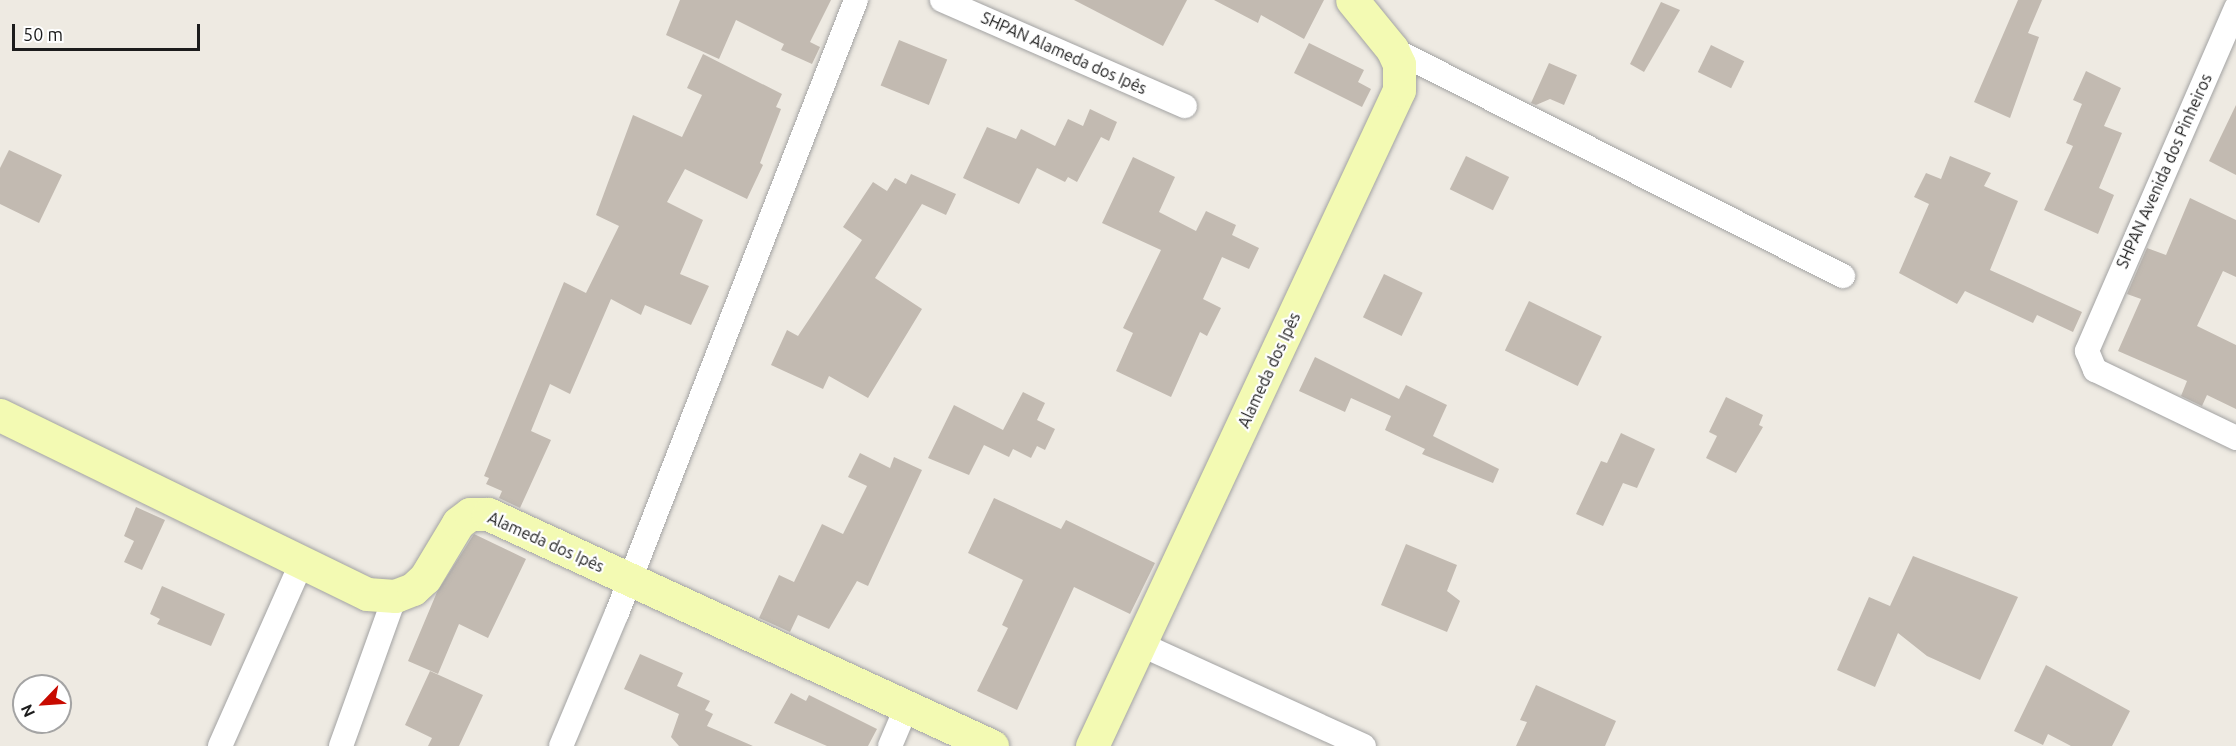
<!DOCTYPE html>
<html>
<head>
<meta charset="utf-8">
<style>
  body { margin:0 }
  #map { position:relative; width:2236px; height:746px; overflow:hidden; background:#eeeae2; font-family:Ubuntu,sans-serif }
  div>[style] { position:absolute }
  .building>* { inset:0; background:#c2bab1; transform-origin:0 0 }
  .roads { filter:drop-shadow(0 0 2px #a3a3a3) drop-shadow(0 0 2px #a3a3a3) }
  .street>* { height:24px; margin:-12px; padding:0 12px; transform-origin:12px; border-radius:12px; background:#fff }
  .secondary>* { height:33px; margin:-16.5px; padding:0 16.5px; transform-origin:16.5px; border-radius:16.5px; background:#f3fab3 }
  span { translate:-50% -50%; white-space:nowrap; text-align:center; line-height:1.15; -webkit-text-stroke:4.5px #fff; paint-order:stroke }
  .street-label { font-size:16px; color:#1c1c1c }
  .north { position:absolute; left:12px; top:674px; width:60px; height:60px; box-sizing:border-box; background:#fff; border:2px solid #a4a4a4; border-radius:50%; rotate:245deg; font-size:16px; font-weight:700; line-height:24px; text-align:center; color:#1c1c1c }
  .north::after { content:''; display:block; margin:auto; width:21px; height:27px; background:#c80a00; clip-path:polygon(50% 0,100% 100%,50% 72%,0 100%) }
  .scale { position:absolute; left:12px; top:24px; width:188px; height:27px; box-sizing:border-box; border:3px solid #1c1c1c; border-top:0; padding-left:8px; font-size:18px; line-height:21px; white-space:nowrap; color:#1c1c1c; -webkit-text-stroke:4px #fff; paint-order:stroke }
</style>
</head>
<body>
<div id="map">
  <div class="building">
    <i style="clip-path:polygon(680px 0,831px 0,810px 42px,820px 47px,812px 64px,781px 50px,784px 44px,736px 20px,719px 59px,666px 35px)"></i>
    <i style="clip-path:polygon(1074px 0,1187px 0,1163px 46px)"></i>
    <i style="clip-path:polygon(1214px 0,1324px 0,1304px 39px,1261px 15px,1258px 23px)"></i>
    <i style="clip-path:polygon(2018px 0,2042px 0,2028px 33px,2039px 37px,2010px 118px,1974px 102px)"></i>
    <i style="clip-path:polygon(1661px 2px,1680px 10px,1644px 72px,1630px 64px)"></i>
    <i style="left:899px;top:40px;width:52px;height:49px;rotate:22deg"></i>
    <i style="clip-path:polygon(1309px 43px,1364px 70px,1358px 82px,1371px 89px,1362px 107px,1294px 73px)"></i>
    <i style="left:1711px;top:45px;width:37px;height:30px;rotate:26deg"></i>
    <i style="clip-path:polygon(703px 54px,782px 94px,776px 107px,781px 109px,760px 163px,763px 165px,747px 199px,685px 169px,667px 202px,703px 220px,680px 274px,709px 286px,691px 325px,645px 305px,641px 315px,611px 299px,570px 394px,550px 384px,531px 431px,551px 440px,520px 508px,499px 498px,502px 491px,486px 484px,489px 478px,484px 476px,564px 282px,586px 293px,619px 226px,596px 215px,633px 115px,682px 137px,702px 95px,687px 88px)"></i>
    <i style="clip-path:polygon(1549px 63px,1577px 75px,1564px 105px,1550px 99px,1536px 105px,1531px 103px)"></i>
    <i style="clip-path:polygon(2086px 71px,2121px 88px,2104px 126px,2122px 133px,2099px 188px,2114px 195px,2098px 234px,2044px 210px,2073px 146px,2066px 143px,2082px 104px,2073px 100px)"></i>
    <i style="clip-path:polygon(2236px 105px,2236px 175px,2209px 161px)"></i>
    <i style="clip-path:polygon(1090px 109px,1117px 122px,1109px 141px,1101px 137px,1077px 182px,1068px 177px,1065px 182px,1037px 168px,1019px 204px,963px 178px,987px 127px,1016px 139px,1021px 129px,1055px 146px,1068px 119px,1083px 126px)"></i>
    <i style="clip-path:polygon(9px 150px,62px 175px,39px 223px,0 204px,0 168px)"></i>
    <i style="left:1466px;top:156px;width:48px;height:37px;rotate:26deg"></i>
    <i style="clip-path:polygon(1950px 156px,1991px 173px,1984px 186px,2018px 201px,1990px 270px,2082px 312px,2073px 332px,2037px 315px,2033px 323px,1965px 291px,1957px 304px,1899px 273px,1929px 204px,1914px 197px,1926px 173px,1941px 179px)"></i>
    <i style="clip-path:polygon(1133px 157px,1175px 177px,1159px 212px,1196px 231px,1206px 211px,1236px 225px,1232px 235px,1259px 248px,1249px 269px,1222px 257px,1203px 299px,1221px 308px,1207px 336px,1200px 332px,1171px 397px,1116px 371px,1133px 333px,1123px 328px,1161px 250px,1102px 223px)"></i>
    <i style="clip-path:polygon(911px 174px,956px 194px,946px 215px,922px 204px,875px 278px,922px 309px,868px 398px,829px 376px,823px 389px,771px 365px,787px 330px,798px 336px,862px 240px,843px 227px,873px 182px,887px 191px,895px 178px,906px 184px)"></i>
    <i style="clip-path:polygon(2190px 198px,2236px 220px,2236px 277px,2223px 271px,2197px 326px,2236px 345px,2236px 409px,2207px 395px,2202px 406px,2181px 396px,2187px 381px,2118px 351px,2141px 299px,2127px 294px,2147px 248px,2166px 255px)"></i>
    <i style="left:1384px;top:274px;width:43px;height:48px;rotate:26deg"></i>
    <i style="left:1529px;top:301px;width:81px;height:55px;rotate:26deg"></i>
    <i style="clip-path:polygon(1315px 357px,1399px 399px,1406px 385px,1447px 405px,1433px 436px,1499px 469px,1493px 483px,1422px 454px,1425px 449px,1385px 430px,1391px 416px,1351px 398px,1345px 412px,1299px 391px)"></i>
    <i style="clip-path:polygon(1023px 392px,1045px 403px,1037px 420px,1055px 429px,1045px 450px,1037px 446px,1031px 458px,1013px 449px,1009px 457px,984px 445px,969px 475px,928px 458px,954px 405px,1003px 430px)"></i>
    <i style="clip-path:polygon(1726px 397px,1763px 415px,1759px 425px,1763px 427px,1736px 473px,1706px 458px,1717px 436px,1709px 432px)"></i>
    <i style="clip-path:polygon(1621px 433px,1655px 449px,1637px 488px,1623px 483px,1603px 526px,1576px 514px,1601px 461px,1607px 463px)"></i>
    <i style="clip-path:polygon(860px 453px,890px 468px,894px 457px,922px 470px,868px 586px,857px 581px,829px 629px,798px 615px,790px 632px,759px 618px,779px 575px,794px 582px,822px 524px,843px 534px,867px 486px,848px 477px)"></i>
    <i style="clip-path:polygon(994px 498px,1061px 529px,1066px 520px,1155px 563px,1130px 614px,1074px 587px,1017px 710px,977px 691px,1008px 628px,1002px 625px,1023px 580px,968px 553px)"></i>
    <i style="clip-path:polygon(136px 507px,165px 520px,142px 570px,124px 562px,134px 541px,124px 536px)"></i>
    <i style="clip-path:polygon(474px 534px,526px 559px,488px 638px,459px 624px,438px 674px,408px 661px,437px 592px)"></i>
    <i style="clip-path:polygon(1406px 544px,1457px 565px,1447px 591px,1460px 601px,1447px 632px,1381px 605px)"></i>
    <i style="clip-path:polygon(1913px 556px,2018px 597px,1980px 680px,1927px 656px,1898px 633px,1875px 687px,1837px 670px,1869px 597px,1890px 606px)"></i>
    <i style="clip-path:polygon(162px 586px,225px 614px,211px 646px,157px 624px,160px 619px,150px 614px)"></i>
    <i style="clip-path:polygon(640px 654px,683px 673px,677px 686px,710px 701px,705px 710px,713px 714px,707px 726px,753px 746px,679px 746px,671px 737px,679px 714px,624px 689px)"></i>
    <i style="clip-path:polygon(2046px 665px,2130px 711px,2112px 746px,2071px 746px,2048px 734px,2043px 745px,2014px 731px)"></i>
    <i style="clip-path:polygon(430px 671px,483px 695px,459px 746px,428px 746px,432px 738px,405px 725px)"></i>
    <i style="clip-path:polygon(1536px 685px,1616px 721px,1605px 746px,1516px 746px,1527px 722px,1520px 720px)"></i>
    <i style="clip-path:polygon(791px 693px,806px 701px,809px 695px,877px 729px,868px 746px,827px 746px,774px 723px)"></i>
  </div>
  <div class="roads">
    <div class="street">
      <i style="left:942px;top:0;width:265px;rotate:23.6deg"></i>
      <i style="left:2236px;top:8px;width:374px;rotate:113.5deg"></i>
      <i style="left:2087px;top:351px;width:21px;rotate:67deg"></i>
      <i style="left:2095px;top:370px;width:157px;rotate:25.7deg"></i>
      <i style="left:1392px;top:49px;width:505px;rotate:26.72deg"></i>
      <i style="left:1140px;top:644px;width:246px;rotate:24.5deg"></i>
      <i style="left:220px;top:746px;width:201px;rotate:-66deg"></i>
      <i style="left:341px;top:746px;width:159px;rotate:-70.2deg"></i>
      <i style="left:561px;top:746px;width:144px;rotate:-67.2deg"></i>
      <i style="left:617px;top:613px;width:658px;rotate:-68.7deg"></i>
      <i style="left:890px;top:746px;width:43px;rotate:-67deg"></i>
    </div>
    <div class="secondary">
      <i style="left:0;top:415px;width:408px;rotate:26deg"></i>
      <i style="left:367px;top:594px;width:28px;rotate:4deg"></i>
      <i style="left:395px;top:596px;width:19px;rotate:-21deg"></i>
      <i style="left:413px;top:589px;width:16px;rotate:-43deg"></i>
      <i style="left:425px;top:578px;width:64px;rotate:-59deg"></i>
      <i style="left:458px;top:523px;width:15px;rotate:-37deg"></i>
      <i style="left:470px;top:514px;width:18px"></i>
      <i style="left:488px;top:514px;width:555px;rotate:24.72deg"></i>
      <i style="left:1092px;top:746px;width:724px;rotate:-64.92deg"></i>
      <i style="left:1399px;top:90px;width:26px;rotate:-90deg"></i>
      <i style="left:1399px;top:64px;width:17px;rotate:-115deg"></i>
      <i style="left:1392px;top:49px;width:63px;rotate:-129.2deg"></i>
    </div>
  </div>
  <div class="street-label">
    <span style="left:1064px;top:53px;rotate:24deg">SHPAN Alameda dos Ipês</span>
    <span style="left:2164px;top:171px;rotate:-66deg">SHPAN Avenida dos Pinheiros</span>
    <span style="left:1269px;top:370px;rotate:-65deg">Alameda dos Ipês</span>
    <span style="left:546px;top:542px;rotate:24deg">Alameda dos Ipês</span>
  </div>
  <div class="north">N</div>
  <div class="scale">50 m</div>
</div>
</body>
</html>
